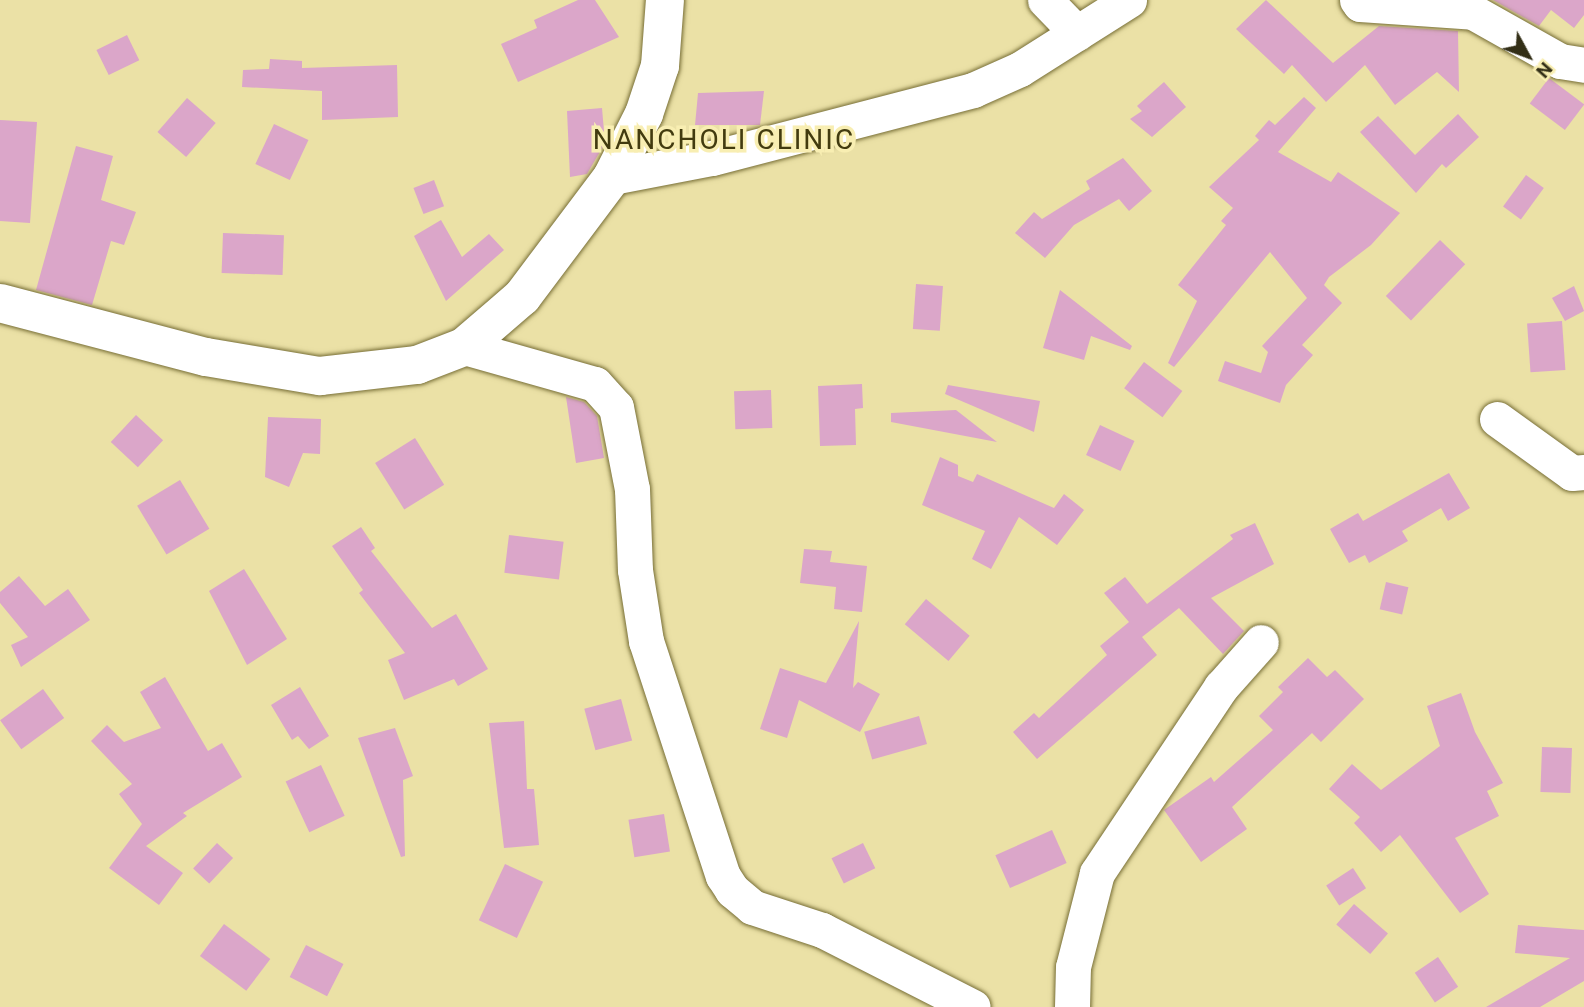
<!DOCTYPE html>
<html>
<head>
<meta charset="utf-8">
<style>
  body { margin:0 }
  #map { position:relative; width:1584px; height:1007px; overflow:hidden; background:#ebe1a6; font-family:Roboto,sans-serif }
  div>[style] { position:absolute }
  .building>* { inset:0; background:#dba6c9; transform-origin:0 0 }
  .roads { filter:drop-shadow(0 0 2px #776e36) drop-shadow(0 0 2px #776e36) }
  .minor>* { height:35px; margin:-17.5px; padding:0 17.5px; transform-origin:17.5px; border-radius:17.5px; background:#fff }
  .tertiary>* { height:38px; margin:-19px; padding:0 19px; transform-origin:19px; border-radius:19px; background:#fff }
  span { translate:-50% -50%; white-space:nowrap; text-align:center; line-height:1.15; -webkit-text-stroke:7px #f8eeb2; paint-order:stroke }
  .quarter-label { font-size:28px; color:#423b0f; letter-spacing:2px }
  .north { position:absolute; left:1493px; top:21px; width:70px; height:70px; -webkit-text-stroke:5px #f8eeb2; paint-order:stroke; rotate:131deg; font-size:19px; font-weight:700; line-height:28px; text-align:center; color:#332f17 }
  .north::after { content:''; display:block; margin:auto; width:24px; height:32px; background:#332f17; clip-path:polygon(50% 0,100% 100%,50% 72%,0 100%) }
</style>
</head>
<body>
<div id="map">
  <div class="building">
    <i style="clip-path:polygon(578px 0,595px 0,619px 37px,518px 82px,501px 44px,537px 28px,534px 20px)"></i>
    <i style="clip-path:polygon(1266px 0,1333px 63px,1379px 26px,1458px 31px,1459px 92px,1437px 72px,1395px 105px,1365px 65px,1326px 102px,1292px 65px,1284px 74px,1236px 29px)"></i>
    <i style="clip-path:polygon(1493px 0,1584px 0,1584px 15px,1574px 28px,1551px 10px,1539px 26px)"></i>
    <i style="left:127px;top:35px;width:28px;height:34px;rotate:64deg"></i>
    <i style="clip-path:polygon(270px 59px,302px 61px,302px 68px,397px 65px,398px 117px,322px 120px,322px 91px,242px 87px,243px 70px,269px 69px)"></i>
    <i style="left:1549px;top:78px;width:44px;height:32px;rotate:37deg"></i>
    <i style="clip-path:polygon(1164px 82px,1186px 107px,1152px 137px,1130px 119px,1142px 111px,1137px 106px)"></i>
    <i style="clip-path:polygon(764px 91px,760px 125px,695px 125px,698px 93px)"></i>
    <i style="clip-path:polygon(1304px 97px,1316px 108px,1278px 152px,1331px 182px,1338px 172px,1400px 213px,1371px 245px,1329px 277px,1324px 285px,1342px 303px,1302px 345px,1313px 355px,1286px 385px,1280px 403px,1218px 381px,1225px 361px,1261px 373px,1268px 352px,1262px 346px,1307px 298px,1270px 252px,1174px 367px,1168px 363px,1197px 301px,1178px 285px,1226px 225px,1221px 221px,1233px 208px,1209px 187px,1259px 140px,1255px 136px,1269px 120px,1275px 125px)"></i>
    <i style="left:187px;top:98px;width:38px;height:45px;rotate:41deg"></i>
    <i style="clip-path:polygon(602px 108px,605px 143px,587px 174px,570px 177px,567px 111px)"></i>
    <i style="clip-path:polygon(1458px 114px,1479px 137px,1446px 168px,1442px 164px,1416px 193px,1360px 132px,1378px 116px,1415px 155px)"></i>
    <i style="clip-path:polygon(0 120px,37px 122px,30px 223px,0 221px)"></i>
    <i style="left:274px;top:124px;width:38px;height:44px;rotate:25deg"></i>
    <i style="clip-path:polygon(76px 146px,113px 156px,101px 200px,136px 212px,124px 245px,111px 241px,92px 305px,36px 290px)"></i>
    <i style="clip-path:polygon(1123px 158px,1152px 191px,1129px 211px,1119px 199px,1074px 225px,1045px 258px,1015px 233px,1034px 212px,1042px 219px,1090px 189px,1086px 181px)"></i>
    <i style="left:1526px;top:175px;width:22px;height:39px;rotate:36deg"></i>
    <i style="left:434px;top:180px;width:28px;height:22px;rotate:69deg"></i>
    <i style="clip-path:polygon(441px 220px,462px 257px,489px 234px,504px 250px,446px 301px,414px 236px)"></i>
    <i style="left:223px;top:233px;width:61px;height:40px;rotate:2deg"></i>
    <i style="left:1440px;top:240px;width:35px;height:78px;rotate:44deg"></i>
    <i style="left:916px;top:284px;width:27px;height:45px;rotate:4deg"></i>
    <i style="clip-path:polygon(1574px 286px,1584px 311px,1565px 321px,1552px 298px)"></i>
    <i style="clip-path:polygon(1060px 290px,1132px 346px,1130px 350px,1091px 336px,1084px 360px,1043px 348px)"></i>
    <i style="left:1562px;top:321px;width:49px;height:35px;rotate:86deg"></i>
    <i style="left:1144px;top:362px;width:48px;height:33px;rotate:37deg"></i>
    <i style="clip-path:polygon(862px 384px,863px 408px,855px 409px,856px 445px,820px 446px,818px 386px)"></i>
    <i style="clip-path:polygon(948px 385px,1040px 401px,1034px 432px,945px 394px)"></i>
    <i style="left:771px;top:390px;width:38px;height:37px;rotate:88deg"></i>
    <i style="clip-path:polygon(566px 397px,584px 402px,597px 416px,604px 458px,576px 463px)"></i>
    <i style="clip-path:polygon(956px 410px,997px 442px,891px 422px,891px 413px)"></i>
    <i style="left:136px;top:415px;width:37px;height:37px;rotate:43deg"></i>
    <i style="clip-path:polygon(268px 417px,321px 419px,320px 454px,303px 453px,289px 487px,265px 477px)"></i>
    <i style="left:1100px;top:425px;width:38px;height:33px;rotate:25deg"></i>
    <i style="left:415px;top:438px;width:55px;height:47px;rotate:58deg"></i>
    <i style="clip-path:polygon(940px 457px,958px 465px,958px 476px,973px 482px,977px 474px,1054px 508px,1064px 494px,1084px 510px,1057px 545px,1019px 517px,991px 569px,972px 559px,985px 531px,922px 505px)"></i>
    <i style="clip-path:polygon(1449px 473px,1470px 508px,1448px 521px,1441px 508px,1402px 531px,1408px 541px,1369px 563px,1365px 555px,1349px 563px,1330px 529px,1358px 513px,1363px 521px)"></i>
    <i style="left:180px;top:480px;width:57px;height:50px;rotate:59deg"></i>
    <i style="clip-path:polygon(1255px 523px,1274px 564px,1211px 598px,1244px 631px,1223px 654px,1179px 608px,1142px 637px,1157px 655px,1037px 759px,1013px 732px,1034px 713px,1039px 718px,1107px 655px,1100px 646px,1129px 622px,1104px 593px,1125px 577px,1147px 604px,1233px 539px,1230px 535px)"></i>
    <i style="clip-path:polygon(361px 527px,375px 548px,371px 551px,432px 628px,456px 614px,488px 669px,458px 686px,454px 679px,404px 700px,388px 660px,405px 653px,359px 593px,363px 590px,332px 546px)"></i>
    <i style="left:509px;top:535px;width:55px;height:38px;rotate:7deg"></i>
    <i style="clip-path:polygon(804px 549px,832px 551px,830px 562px,867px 566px,862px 612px,834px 609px,836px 587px,800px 583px)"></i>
    <i style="clip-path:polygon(244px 569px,287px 639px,247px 665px,209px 591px)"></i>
    <i style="clip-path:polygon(19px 576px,45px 606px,68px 589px,90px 620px,21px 667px,11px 645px,28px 637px,0 603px,0 592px)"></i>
    <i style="left:1386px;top:582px;width:23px;height:28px;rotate:13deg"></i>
    <i style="left:926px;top:599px;width:57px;height:33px;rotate:40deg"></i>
    <i style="clip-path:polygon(859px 621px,853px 688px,858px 682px,880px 694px,860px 732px,799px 700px,787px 738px,760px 729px,780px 668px,826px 683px)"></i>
    <i style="clip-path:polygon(1308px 658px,1327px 677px,1335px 670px,1364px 699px,1321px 742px,1312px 733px,1232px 807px,1247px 829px,1201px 862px,1164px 810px,1211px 777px,1214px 782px,1273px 730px,1259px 716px,1283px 692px,1278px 687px)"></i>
    <i style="clip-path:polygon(165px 677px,208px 751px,222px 743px,242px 777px,183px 813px,187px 816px,146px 846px,183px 873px,159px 905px,109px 868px,142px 824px,119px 794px,132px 784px,91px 741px,107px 725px,124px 742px,161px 728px,140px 692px)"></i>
    <i style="clip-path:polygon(300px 687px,329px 736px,309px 749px,298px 736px,292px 740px,271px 705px)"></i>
    <i style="left:43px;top:689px;width:36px;height:53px;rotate:54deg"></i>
    <i style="clip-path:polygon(1461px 693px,1475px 732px,1503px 783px,1487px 791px,1499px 816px,1455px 838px,1489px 894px,1460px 913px,1400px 835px,1381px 852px,1354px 823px,1360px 817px,1329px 789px,1352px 764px,1381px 790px,1440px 746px,1427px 706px)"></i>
    <i style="left:621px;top:699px;width:43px;height:38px;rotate:75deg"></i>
    <i style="left:919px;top:716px;width:29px;height:57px;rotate:74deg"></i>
    <i style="clip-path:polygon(524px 721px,527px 789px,534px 789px,539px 845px,504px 848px,489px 723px)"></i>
    <i style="clip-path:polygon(395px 728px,413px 776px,403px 780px,405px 856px,401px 857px,358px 738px)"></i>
    <i style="left:1542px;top:747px;width:30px;height:45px;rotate:2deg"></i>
    <i style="left:321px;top:765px;width:56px;height:39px;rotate:65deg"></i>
    <i style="left:664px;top:814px;width:38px;height:36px;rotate:81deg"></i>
    <i style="left:1052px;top:830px;width:36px;height:62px;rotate:66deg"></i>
    <i style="left:217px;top:843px;width:22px;height:35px;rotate:43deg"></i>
    <i style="left:863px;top:843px;width:28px;height:35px;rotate:64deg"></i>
    <i style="left:505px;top:864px;width:42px;height:62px;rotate:25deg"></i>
    <i style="left:1353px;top:868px;width:24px;height:32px;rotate:57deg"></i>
    <i style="left:1354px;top:904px;width:45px;height:27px;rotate:41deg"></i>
    <i style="left:224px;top:924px;width:58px;height:40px;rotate:37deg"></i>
    <i style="clip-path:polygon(1518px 925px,1584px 930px,1584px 981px,1540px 1007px,1486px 1007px,1570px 958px,1515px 953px)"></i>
    <i style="left:306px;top:945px;width:42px;height:36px;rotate:27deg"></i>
    <i style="left:1438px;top:957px;width:36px;height:28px;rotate:56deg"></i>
  </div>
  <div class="roads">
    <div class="minor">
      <i style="left:1045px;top:0;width:46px;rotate:45.9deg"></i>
      <i style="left:1357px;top:0;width:5px;rotate:53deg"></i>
      <i style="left:1360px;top:4px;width:113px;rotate:4deg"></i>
      <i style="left:1473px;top:12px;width:100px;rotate:29.4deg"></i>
      <i style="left:1560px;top:61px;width:24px;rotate:9deg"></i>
      <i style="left:612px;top:177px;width:102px;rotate:-10.8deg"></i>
      <i style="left:712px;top:158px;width:270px;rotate:-14.6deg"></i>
      <i style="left:973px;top:90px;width:51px;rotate:-24.1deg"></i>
      <i style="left:1020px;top:69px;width:129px;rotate:-32.3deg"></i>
      <i style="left:464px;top:347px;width:136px;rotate:15.8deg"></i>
      <i style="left:595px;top:384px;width:31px;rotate:48deg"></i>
      <i style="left:616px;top:407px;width:84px;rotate:79deg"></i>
      <i style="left:632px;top:489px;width:81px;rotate:87.9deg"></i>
      <i style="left:635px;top:570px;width:72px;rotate:81.2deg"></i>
      <i style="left:646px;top:641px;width:247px;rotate:71.9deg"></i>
      <i style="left:723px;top:876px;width:17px;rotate:57deg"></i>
      <i style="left:732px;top:890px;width:26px;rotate:40deg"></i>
      <i style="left:752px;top:907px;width:74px;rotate:18.2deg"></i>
      <i style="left:822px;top:930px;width:169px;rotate:27deg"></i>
      <i style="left:1497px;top:419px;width:92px;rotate:35.8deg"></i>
      <i style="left:1572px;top:473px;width:12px;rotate:-5deg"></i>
      <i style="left:1072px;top:1007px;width:40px;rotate:-88.6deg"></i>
      <i style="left:1073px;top:967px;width:97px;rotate:-75.7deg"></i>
      <i style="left:1097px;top:873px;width:224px;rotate:-56.3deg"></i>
      <i style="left:1221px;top:687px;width:60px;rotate:-48.4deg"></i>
    </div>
    <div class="tertiary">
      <i style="left:0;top:303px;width:213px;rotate:14.7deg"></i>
      <i style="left:206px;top:357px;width:116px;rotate:9.5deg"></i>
      <i style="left:320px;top:376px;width:98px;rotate:-6.5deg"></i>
      <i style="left:417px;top:365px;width:50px;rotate:-21deg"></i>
      <i style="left:464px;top:347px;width:77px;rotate:-40.8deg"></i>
      <i style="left:522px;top:297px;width:150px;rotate:-53.1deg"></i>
      <i style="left:612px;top:177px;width:71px;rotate:-63.1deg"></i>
      <i style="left:644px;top:114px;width:51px;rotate:-71.6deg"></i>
      <i style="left:660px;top:66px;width:66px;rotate:-85.7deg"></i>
    </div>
  </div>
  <div class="quarter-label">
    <span style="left:724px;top:140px">NANCHOLI CLINIC</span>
  </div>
  <div class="north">N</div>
</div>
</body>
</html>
